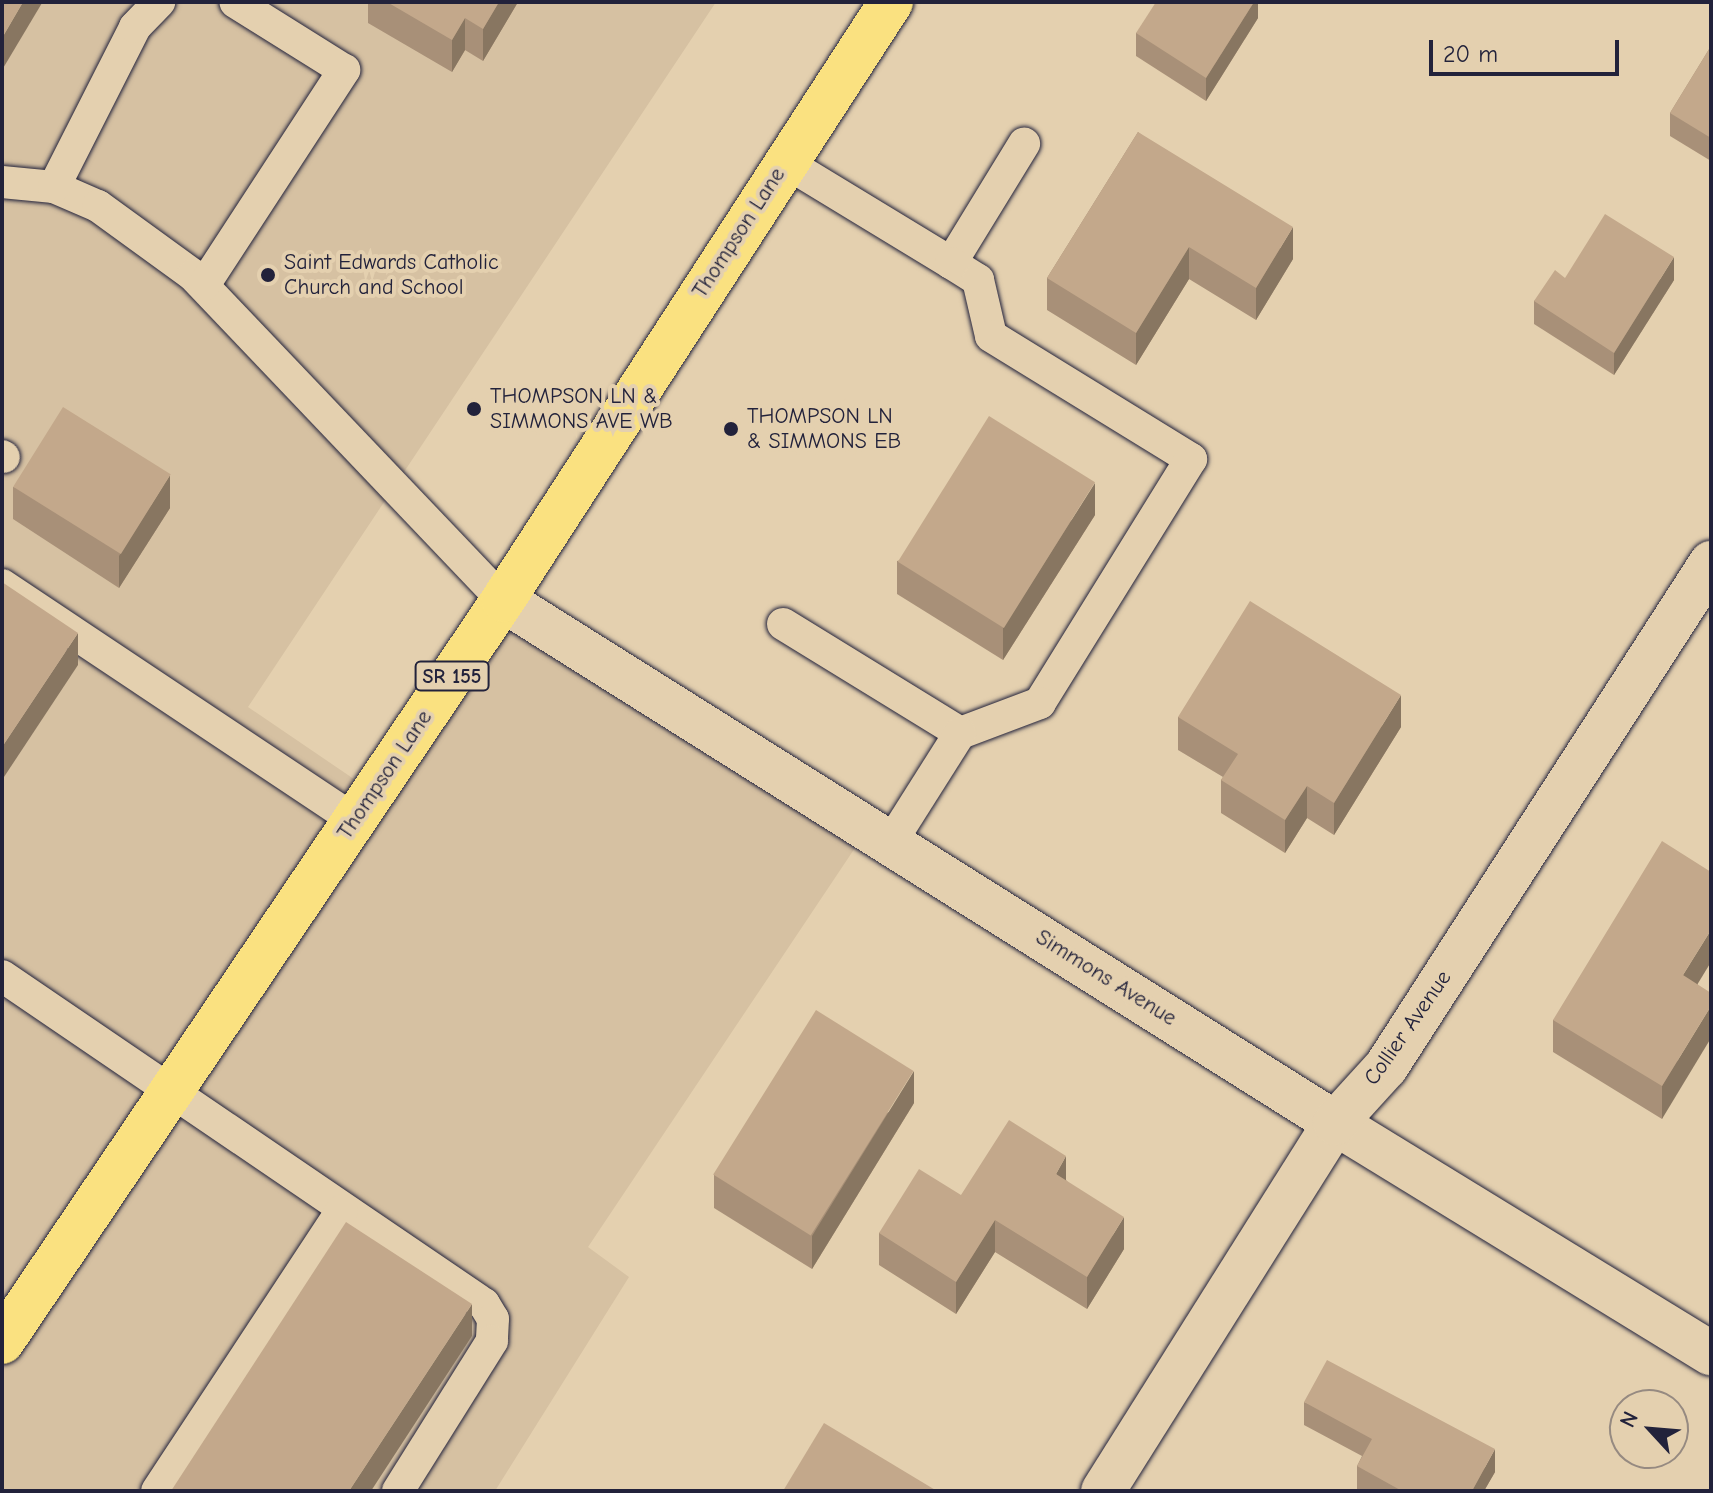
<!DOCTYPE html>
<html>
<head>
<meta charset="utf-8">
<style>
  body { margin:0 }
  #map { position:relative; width:1713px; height:1493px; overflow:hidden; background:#e4d0af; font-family:"Comic Neue",sans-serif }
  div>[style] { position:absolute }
  .built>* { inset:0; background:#d6c1a2 }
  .roads { filter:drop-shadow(0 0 2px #22223b) drop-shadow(0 0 2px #22223b) }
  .lane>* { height:32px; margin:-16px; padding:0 16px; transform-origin:16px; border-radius:16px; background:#e4d0af }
  .street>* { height:44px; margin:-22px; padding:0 22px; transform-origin:22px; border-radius:22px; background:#e4d0af }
  .primary>* { height:44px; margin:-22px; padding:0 22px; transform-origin:22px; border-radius:22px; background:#fae180 }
  .wall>* { inset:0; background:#a89078 }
  .shaded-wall>* { inset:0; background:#887661 }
  .building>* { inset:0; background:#c3a88b; transform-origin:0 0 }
  .dots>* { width:22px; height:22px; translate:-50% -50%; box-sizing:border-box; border:4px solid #e4d0af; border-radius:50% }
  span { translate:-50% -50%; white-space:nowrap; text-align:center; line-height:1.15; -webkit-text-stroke:8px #e4d0af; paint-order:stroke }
  .shield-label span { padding:2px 6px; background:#e4d0af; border:2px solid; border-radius:6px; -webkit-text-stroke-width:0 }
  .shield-label { font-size:20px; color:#22223b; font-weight:700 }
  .street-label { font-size:22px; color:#22223b }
  .poi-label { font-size:22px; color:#22223b }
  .left { translate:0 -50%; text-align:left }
  .frame { position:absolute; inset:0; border:4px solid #22223b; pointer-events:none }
  .north { position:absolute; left:1609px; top:1389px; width:80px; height:80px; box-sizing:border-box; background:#e4d0af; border:2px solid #968a81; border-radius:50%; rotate:296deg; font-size:22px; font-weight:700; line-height:32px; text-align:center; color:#22223b }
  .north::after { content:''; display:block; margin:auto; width:28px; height:36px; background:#22223b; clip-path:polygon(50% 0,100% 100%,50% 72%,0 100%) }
  .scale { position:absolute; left:1429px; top:40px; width:190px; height:36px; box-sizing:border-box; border:4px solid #22223b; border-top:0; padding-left:10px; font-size:24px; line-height:28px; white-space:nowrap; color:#22223b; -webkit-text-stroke:6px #e4d0af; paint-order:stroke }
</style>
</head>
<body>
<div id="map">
  <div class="built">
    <i style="clip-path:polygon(2px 2px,716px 2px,248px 707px,373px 792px,503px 600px,869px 827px,588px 1247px,629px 1277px,495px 1491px,2px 1491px)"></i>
  </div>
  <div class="roads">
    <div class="lane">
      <i style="left:785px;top:162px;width:194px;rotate:31.3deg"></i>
      <i style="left:951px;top:263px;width:140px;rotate:-58.5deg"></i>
      <i style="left:2px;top:182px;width:52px;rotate:5.5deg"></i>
      <i style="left:54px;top:187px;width:48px;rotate:23.4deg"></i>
      <i style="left:98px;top:206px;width:117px;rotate:36deg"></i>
      <i style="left:193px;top:275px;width:449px;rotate:46.4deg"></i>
      <i style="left:54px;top:187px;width:179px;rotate:-63.1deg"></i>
      <i style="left:135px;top:27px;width:35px;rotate:-46deg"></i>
      <i style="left:951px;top:263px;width:32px;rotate:32deg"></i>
      <i style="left:978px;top:280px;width:57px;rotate:76.9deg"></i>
      <i style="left:991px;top:336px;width:235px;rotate:31.6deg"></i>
      <i style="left:1191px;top:459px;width:287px;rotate:121.8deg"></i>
      <i style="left:1040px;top:703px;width:85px;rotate:159.4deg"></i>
      <i style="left:204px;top:285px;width:257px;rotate:-56.9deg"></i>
      <i style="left:344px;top:70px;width:128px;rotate:-148deg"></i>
      <i style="left:2px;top:456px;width:2px;rotate:27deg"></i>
      <i style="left:2px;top:585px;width:424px;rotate:33.7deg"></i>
      <i style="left:783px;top:624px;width:208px;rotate:31.6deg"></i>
      <i style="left:960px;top:733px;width:129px;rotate:122.3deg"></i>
      <i style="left:2px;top:976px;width:583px;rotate:34.24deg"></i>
      <i style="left:484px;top:1304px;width:17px;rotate:59deg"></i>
      <i style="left:493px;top:1319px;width:22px;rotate:93deg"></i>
      <i style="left:492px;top:1341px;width:177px;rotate:122.1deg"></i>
      <i style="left:157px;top:1491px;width:336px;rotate:-56.6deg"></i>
    </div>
    <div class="street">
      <i style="left:503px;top:600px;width:983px;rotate:32.15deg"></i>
      <i style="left:1335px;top:1123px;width:441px;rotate:31.5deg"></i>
      <i style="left:1103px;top:1491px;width:435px;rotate:-57.8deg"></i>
      <i style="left:1335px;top:1123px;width:76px;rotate:-47.7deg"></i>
      <i style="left:1386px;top:1067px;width:600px;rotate:-57.18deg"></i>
    </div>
    <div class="primary">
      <i style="left:2px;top:1342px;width:895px;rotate:-55.97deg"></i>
      <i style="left:503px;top:600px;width:713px;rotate:-57.02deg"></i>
    </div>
  </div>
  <div class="wall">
    <i style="clip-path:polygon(368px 2px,518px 2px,483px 61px,465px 50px,452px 72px,368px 23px)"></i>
    <i style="clip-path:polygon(1258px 2px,1258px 18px,1206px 101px,1136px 56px,1136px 33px)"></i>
    <i style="clip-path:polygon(1711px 46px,1711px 161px,1670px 136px,1670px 113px)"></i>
    <i style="clip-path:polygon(1138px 132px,1293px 259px,1256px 320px,1189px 279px,1136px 365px,1047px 310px,1047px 278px)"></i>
    <i style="clip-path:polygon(1565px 278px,1674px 280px,1614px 375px,1534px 324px,1534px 301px)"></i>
    <i style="clip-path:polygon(13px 487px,170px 508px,119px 588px,13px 519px)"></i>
    <i style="clip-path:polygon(1095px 515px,1003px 660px,897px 594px,897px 561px)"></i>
    <i style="clip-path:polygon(1178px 717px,1401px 727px,1334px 835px,1307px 818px,1285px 853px,1221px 813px,1221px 780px,1223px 777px,1178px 750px)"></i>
    <i style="clip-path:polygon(1698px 984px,1662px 1119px,1553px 1052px,1553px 1020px)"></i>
    <i style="clip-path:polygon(914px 1103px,812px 1269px,714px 1208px,714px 1175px)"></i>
    <i style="clip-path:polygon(1066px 1180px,1124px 1249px,1087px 1309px,995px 1252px,956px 1314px,879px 1265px,879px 1233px,961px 1195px)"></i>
    <i style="clip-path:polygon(1304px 1402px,1495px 1472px,1484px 1491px,1360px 1491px,1357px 1489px,1357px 1466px,1362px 1456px,1304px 1425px)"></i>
  </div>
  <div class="shaded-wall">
    <i style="clip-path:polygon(23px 2px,42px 2px,42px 3px,2px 70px,2px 38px)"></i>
    <i style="clip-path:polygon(499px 2px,518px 2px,483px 61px,483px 29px)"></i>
    <i style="clip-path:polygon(1254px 2px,1258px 2px,1258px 18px,1206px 101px,1206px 78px)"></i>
    <i style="clip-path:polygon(465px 18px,465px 50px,452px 72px,452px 40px)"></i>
    <i style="clip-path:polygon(1293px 227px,1293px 259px,1256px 320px,1256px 288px)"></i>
    <i style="clip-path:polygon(1189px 247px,1189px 279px,1136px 365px,1136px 333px)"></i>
    <i style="clip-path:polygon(1674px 257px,1674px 280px,1614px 375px,1614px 353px)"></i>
    <i style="clip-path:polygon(170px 475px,170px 508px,119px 588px,119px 556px)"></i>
    <i style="clip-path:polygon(1095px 483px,1095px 515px,1003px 660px,1003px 628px)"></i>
    <i style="clip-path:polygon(78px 633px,78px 665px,2px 780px,2px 747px)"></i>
    <i style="clip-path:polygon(1401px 695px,1401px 727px,1334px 835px,1334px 803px)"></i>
    <i style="clip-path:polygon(1307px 786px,1307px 818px,1285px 853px,1285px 820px)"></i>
    <i style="clip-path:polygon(1711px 930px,1711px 962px,1683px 1008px,1683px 975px)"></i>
    <i style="clip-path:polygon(1711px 1006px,1711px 1038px,1662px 1119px,1662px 1086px)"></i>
    <i style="clip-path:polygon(914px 1071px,914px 1103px,812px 1269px,812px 1236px)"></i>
    <i style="clip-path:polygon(1066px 1156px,1066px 1188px,1056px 1174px)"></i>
    <i style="clip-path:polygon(1124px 1217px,1124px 1249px,1087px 1309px,1087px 1277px)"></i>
    <i style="clip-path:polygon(995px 1220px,995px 1252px,956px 1314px,956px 1282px)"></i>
    <i style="clip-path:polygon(472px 1304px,472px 1336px,371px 1491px,349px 1491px)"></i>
    <i style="clip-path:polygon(1495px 1449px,1495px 1472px,1484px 1491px,1472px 1491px)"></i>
  </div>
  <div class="building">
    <i style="clip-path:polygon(2px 2px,23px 2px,2px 38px)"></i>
    <i style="clip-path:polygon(387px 2px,499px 2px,483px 29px,465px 18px,452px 40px)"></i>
    <i style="clip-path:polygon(1156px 2px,1254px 2px,1206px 78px,1136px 33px)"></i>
    <i style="clip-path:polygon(1711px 46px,1711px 138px,1670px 113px)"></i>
    <i style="clip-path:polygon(1138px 132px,1293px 227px,1256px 288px,1189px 247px,1136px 333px,1047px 278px)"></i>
    <i style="clip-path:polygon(1605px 214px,1674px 257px,1614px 353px,1534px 301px,1555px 270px,1565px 278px)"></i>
    <i style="left:63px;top:407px;width:127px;height:94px;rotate:32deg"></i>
    <i style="left:989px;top:416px;width:125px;height:172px;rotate:32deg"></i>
    <i style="clip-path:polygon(2px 582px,78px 633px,2px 747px)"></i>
    <i style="clip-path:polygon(1250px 601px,1401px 695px,1334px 803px,1307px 786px,1285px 820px,1221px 780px,1238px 754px,1178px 717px)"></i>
    <i style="clip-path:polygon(1662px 841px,1711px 872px,1711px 930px,1683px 975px,1711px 993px,1711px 1006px,1662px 1086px,1553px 1020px)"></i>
    <i style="left:816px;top:1010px;width:115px;height:194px;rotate:32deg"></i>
    <i style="clip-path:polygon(1009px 1120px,1066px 1156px,1056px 1174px,1124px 1217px,1087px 1277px,995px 1220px,956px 1282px,879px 1233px,919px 1169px,961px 1195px)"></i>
    <i style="clip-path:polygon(346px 1222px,472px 1304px,349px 1491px,171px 1491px)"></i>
    <i style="clip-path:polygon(1327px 1360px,1495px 1449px,1472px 1491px,1402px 1491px,1357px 1466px,1372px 1439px,1304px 1402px)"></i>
    <i style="clip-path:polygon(824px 1423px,937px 1491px,783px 1491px)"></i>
  </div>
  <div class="dots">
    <i style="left:268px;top:275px;background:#22223b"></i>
    <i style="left:474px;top:409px;background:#22223b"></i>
    <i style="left:731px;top:429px;background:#22223b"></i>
  </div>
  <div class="shield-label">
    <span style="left:452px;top:676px">SR 155</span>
  </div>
  <div class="street-label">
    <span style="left:739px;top:233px;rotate:-57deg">Thompson Lane</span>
    <span style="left:385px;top:775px;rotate:-56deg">Thompson Lane</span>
    <span style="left:1106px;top:978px;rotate:32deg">Simmons Avenue</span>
    <span style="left:1408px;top:1028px;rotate:-55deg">Collier Avenue</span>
  </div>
  <div class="poi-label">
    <span class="left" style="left:284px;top:275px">Saint Edwards Catholic<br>Church and School</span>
    <span class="left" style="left:490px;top:409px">THOMPSON LN &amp;<br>SIMMONS AVE WB</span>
    <span class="left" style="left:747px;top:429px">THOMPSON LN<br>&amp; SIMMONS EB</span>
  </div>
  <div class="frame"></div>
  <div class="north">N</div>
  <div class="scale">20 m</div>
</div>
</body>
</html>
